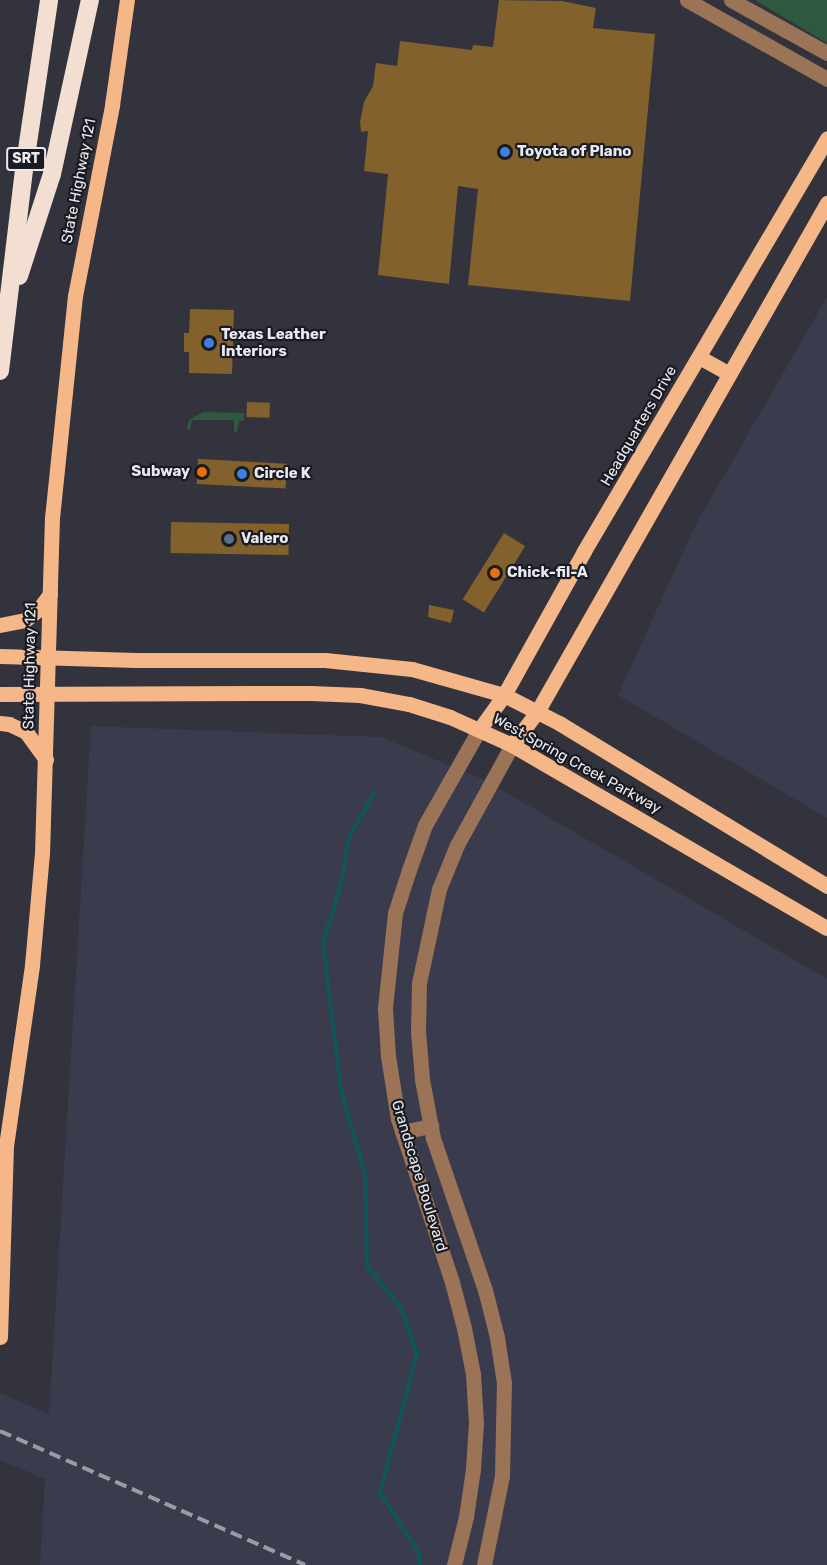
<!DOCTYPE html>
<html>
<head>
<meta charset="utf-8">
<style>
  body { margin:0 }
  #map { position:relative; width:827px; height:1565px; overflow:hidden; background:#32333d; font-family:Rubik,sans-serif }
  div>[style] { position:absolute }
  .built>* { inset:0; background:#3a3b4c }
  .green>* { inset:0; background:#2f5840 }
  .stream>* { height:4px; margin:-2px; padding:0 2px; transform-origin:2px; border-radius:2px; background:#0f565b }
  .building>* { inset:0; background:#82612c; transform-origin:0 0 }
  .minor>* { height:15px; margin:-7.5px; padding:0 7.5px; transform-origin:7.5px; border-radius:7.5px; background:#9b7457 }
  .major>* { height:15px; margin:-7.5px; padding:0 7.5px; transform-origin:7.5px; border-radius:7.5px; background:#f6b788 }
  .highway>* { height:18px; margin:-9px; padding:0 9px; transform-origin:9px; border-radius:9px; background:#f3dfd1 }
  .rail>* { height:4px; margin-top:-2px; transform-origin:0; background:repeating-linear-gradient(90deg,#9a9ba3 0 12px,transparent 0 18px) }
  .dots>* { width:16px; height:16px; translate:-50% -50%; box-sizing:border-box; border:3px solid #1a1b20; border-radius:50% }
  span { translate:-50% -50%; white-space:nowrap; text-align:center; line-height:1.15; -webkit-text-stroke:4.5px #1a1b20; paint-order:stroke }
  .shield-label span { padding:2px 4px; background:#1a1b20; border:2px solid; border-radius:4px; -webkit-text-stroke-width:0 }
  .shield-label { font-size:14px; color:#e9eaf1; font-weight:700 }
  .poi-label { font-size:15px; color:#e9eaf1; font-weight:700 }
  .left { translate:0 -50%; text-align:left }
  .right { translate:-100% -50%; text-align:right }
  .street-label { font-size:15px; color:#e9eaf1 }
</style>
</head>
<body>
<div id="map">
  <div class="built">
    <i style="clip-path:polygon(827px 297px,827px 818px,618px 695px,695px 526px)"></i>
    <i style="clip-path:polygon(91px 726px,381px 737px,485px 780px,827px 979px,827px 1565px,40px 1565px,45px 1479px,0 1460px,0 1393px,49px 1414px)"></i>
  </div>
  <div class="green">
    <i style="clip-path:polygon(755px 0,827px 0,827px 43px,758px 2px)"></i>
    <i style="clip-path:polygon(203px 412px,244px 413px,244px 420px,239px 421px,237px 432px,234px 432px,234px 420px,192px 420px,190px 430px,187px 429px,189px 420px)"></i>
  </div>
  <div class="stream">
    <i style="left:374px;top:793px;width:51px;rotate:119.6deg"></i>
    <i style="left:349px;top:837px;width:48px;rotate:99.7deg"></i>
    <i style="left:341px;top:884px;width:62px;rotate:107deg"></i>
    <i style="left:323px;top:943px;width:148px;rotate:83deg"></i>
    <i style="left:341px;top:1090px;width:88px;rotate:74.2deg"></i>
    <i style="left:365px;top:1175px;width:91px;rotate:88.7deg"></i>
    <i style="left:367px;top:1266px;width:54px;rotate:51deg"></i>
    <i style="left:401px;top:1308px;width:48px;rotate:70.4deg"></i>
    <i style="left:417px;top:1353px;width:145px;rotate:104.8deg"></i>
    <i style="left:380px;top:1493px;width:72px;rotate:57deg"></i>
    <i style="left:419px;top:1553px;width:12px;rotate:85deg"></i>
  </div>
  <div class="building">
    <i style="clip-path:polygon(499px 0,562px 1px,596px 8px,593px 28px,655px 34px,630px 301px,468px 285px,478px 189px,458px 186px,449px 284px,378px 275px,388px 174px,364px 171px,368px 131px,361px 132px,360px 122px,364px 102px,373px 86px,376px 63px,397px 66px,400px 41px,472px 50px,473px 45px,493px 47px)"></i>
    <i style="clip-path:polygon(190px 309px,234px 310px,232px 374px,189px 373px,189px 352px,184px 352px,184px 333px,189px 333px)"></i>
    <i style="left:247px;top:402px;width:23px;height:15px;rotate:2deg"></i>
    <i style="left:198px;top:459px;width:89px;height:25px;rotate:3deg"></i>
    <i style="left:171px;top:522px;width:118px;height:31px;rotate:1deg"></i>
    <i style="left:504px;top:533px;width:25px;height:78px;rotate:32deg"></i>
    <i style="clip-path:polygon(429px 605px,454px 610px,451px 623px,428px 617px)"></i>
  </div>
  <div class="minor">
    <i style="left:687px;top:0;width:161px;rotate:29.4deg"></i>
    <i style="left:731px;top:0;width:110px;rotate:28.9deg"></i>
    <i style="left:402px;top:1132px;width:30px;rotate:-12deg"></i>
    <i style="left:454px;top:1565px;width:49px;rotate:-76deg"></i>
    <i style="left:466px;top:1517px;width:49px;rotate:-81.7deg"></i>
    <i style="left:473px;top:1469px;width:46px;rotate:-86.3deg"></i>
    <i style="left:476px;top:1423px;width:49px;rotate:-93.5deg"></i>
    <i style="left:473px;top:1374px;width:47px;rotate:-101.1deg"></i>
    <i style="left:464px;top:1328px;width:48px;rotate:-104.6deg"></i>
    <i style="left:452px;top:1282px;width:172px;rotate:-108.3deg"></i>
    <i style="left:398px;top:1119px;width:64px;rotate:-99deg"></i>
    <i style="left:388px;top:1056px;width:48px;rotate:-93.6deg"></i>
    <i style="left:385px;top:1008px;width:96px;rotate:-84deg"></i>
    <i style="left:395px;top:913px;width:45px;rotate:-72deg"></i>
    <i style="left:409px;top:870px;width:48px;rotate:-70.4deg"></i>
    <i style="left:425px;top:825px;width:109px;rotate:-60.4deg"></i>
    <i style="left:484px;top:1565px;width:91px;rotate:-78.6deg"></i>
    <i style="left:502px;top:1476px;width:93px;rotate:-88.8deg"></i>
    <i style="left:504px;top:1383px;width:47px;rotate:-98.7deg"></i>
    <i style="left:497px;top:1337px;width:49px;rotate:-104.3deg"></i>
    <i style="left:485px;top:1290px;width:161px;rotate:-108.9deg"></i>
    <i style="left:433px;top:1138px;width:60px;rotate:-100.6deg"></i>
    <i style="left:422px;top:1079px;width:48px;rotate:-94.8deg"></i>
    <i style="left:418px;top:1031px;width:48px;rotate:-88.8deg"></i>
    <i style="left:419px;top:983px;width:96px;rotate:-78deg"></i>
    <i style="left:439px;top:889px;width:48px;rotate:-67.8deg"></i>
    <i style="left:457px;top:845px;width:114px;rotate:-61.2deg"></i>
  </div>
  <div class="major">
    <i style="left:699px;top:357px;width:33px;rotate:29deg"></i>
    <i style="left:0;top:625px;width:25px;rotate:-11deg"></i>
    <i style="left:25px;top:620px;width:16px;rotate:-38deg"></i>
    <i style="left:38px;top:610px;width:20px;rotate:-53deg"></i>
    <i style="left:0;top:656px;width:136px;rotate:1.7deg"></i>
    <i style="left:136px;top:660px;width:189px"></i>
    <i style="left:325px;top:660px;width:87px;rotate:5.9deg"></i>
    <i style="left:412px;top:669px;width:96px;rotate:15.8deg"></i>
    <i style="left:504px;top:695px;width:62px;rotate:27deg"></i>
    <i style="left:559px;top:723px;width:314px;rotate:31.3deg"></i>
    <i style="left:0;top:694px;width:310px;rotate:-0.2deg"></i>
    <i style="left:310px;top:693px;width:50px;rotate:2.3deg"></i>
    <i style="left:360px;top:695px;width:50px;rotate:10.4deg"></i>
    <i style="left:409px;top:704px;width:43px;rotate:17.6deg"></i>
    <i style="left:450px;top:717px;width:68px;rotate:24.3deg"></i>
    <i style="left:512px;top:745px;width:364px;rotate:30.2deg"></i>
    <i style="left:0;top:723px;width:9px;rotate:6deg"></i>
    <i style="left:9px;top:724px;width:19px;rotate:25deg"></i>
    <i style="left:26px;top:732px;width:34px;rotate:54deg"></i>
    <i style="left:479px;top:730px;width:43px;rotate:-54.5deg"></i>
    <i style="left:504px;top:695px;width:165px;rotate:-60.9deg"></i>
    <i style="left:584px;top:551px;width:479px;rotate:-59.5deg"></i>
    <i style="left:512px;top:745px;width:41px;rotate:-52.9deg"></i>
    <i style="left:537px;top:712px;width:586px;rotate:-60.33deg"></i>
    <i style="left:0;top:1337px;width:191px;rotate:-88.2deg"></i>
    <i style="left:6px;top:1146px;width:183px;rotate:-81.8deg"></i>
    <i style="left:32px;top:965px;width:111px;rotate:-84.9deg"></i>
    <i style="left:42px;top:854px;width:336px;rotate:-88.3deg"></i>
    <i style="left:52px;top:518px;width:223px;rotate:-84.1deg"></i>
    <i style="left:75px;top:296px;width:195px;rotate:-79deg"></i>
    <i style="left:112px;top:105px;width:106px;rotate:-81.9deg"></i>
  </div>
  <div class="highway">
    <i style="left:19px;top:276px;width:107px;rotate:-72.1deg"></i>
    <i style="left:52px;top:174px;width:178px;rotate:-77.7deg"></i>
    <i style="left:0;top:371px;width:202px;rotate:-83.2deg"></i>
    <i style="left:24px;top:170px;width:172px;rotate:-81.6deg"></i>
  </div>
  <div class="rail">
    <i style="left:0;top:1431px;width:333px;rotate:23.7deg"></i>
  </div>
  <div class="dots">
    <i style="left:505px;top:152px;background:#3f7fe0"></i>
    <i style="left:209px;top:343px;background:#3f7fe0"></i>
    <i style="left:202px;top:472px;background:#e8710a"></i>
    <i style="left:242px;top:474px;background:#3f7fe0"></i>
    <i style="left:229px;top:539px;background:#5c6f8a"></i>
    <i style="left:495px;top:573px;background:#e8710a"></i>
  </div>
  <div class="shield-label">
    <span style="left:26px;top:159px">SRT</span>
  </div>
  <div class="poi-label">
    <span class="left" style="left:517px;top:152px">Toyota of Plano</span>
    <span class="left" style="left:221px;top:343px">Texas Leather<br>Interiors</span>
    <span class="right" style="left:190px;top:472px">Subway</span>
    <span class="left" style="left:254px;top:474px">Circle K</span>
    <span class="left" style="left:241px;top:539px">Valero</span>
    <span class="left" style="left:507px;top:573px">Chick-fil-A</span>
  </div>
  <div class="street-label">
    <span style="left:79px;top:181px;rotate:-79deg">State Highway 121</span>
    <span style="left:639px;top:426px;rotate:-60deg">Headquarters Drive</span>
    <span style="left:30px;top:666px;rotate:-89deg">State Highway 121</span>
    <span style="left:577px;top:764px;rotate:29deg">West Spring Creek Parkway</span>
    <span style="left:419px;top:1176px;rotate:73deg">Grandscape Boulevard</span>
  </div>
</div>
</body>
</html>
